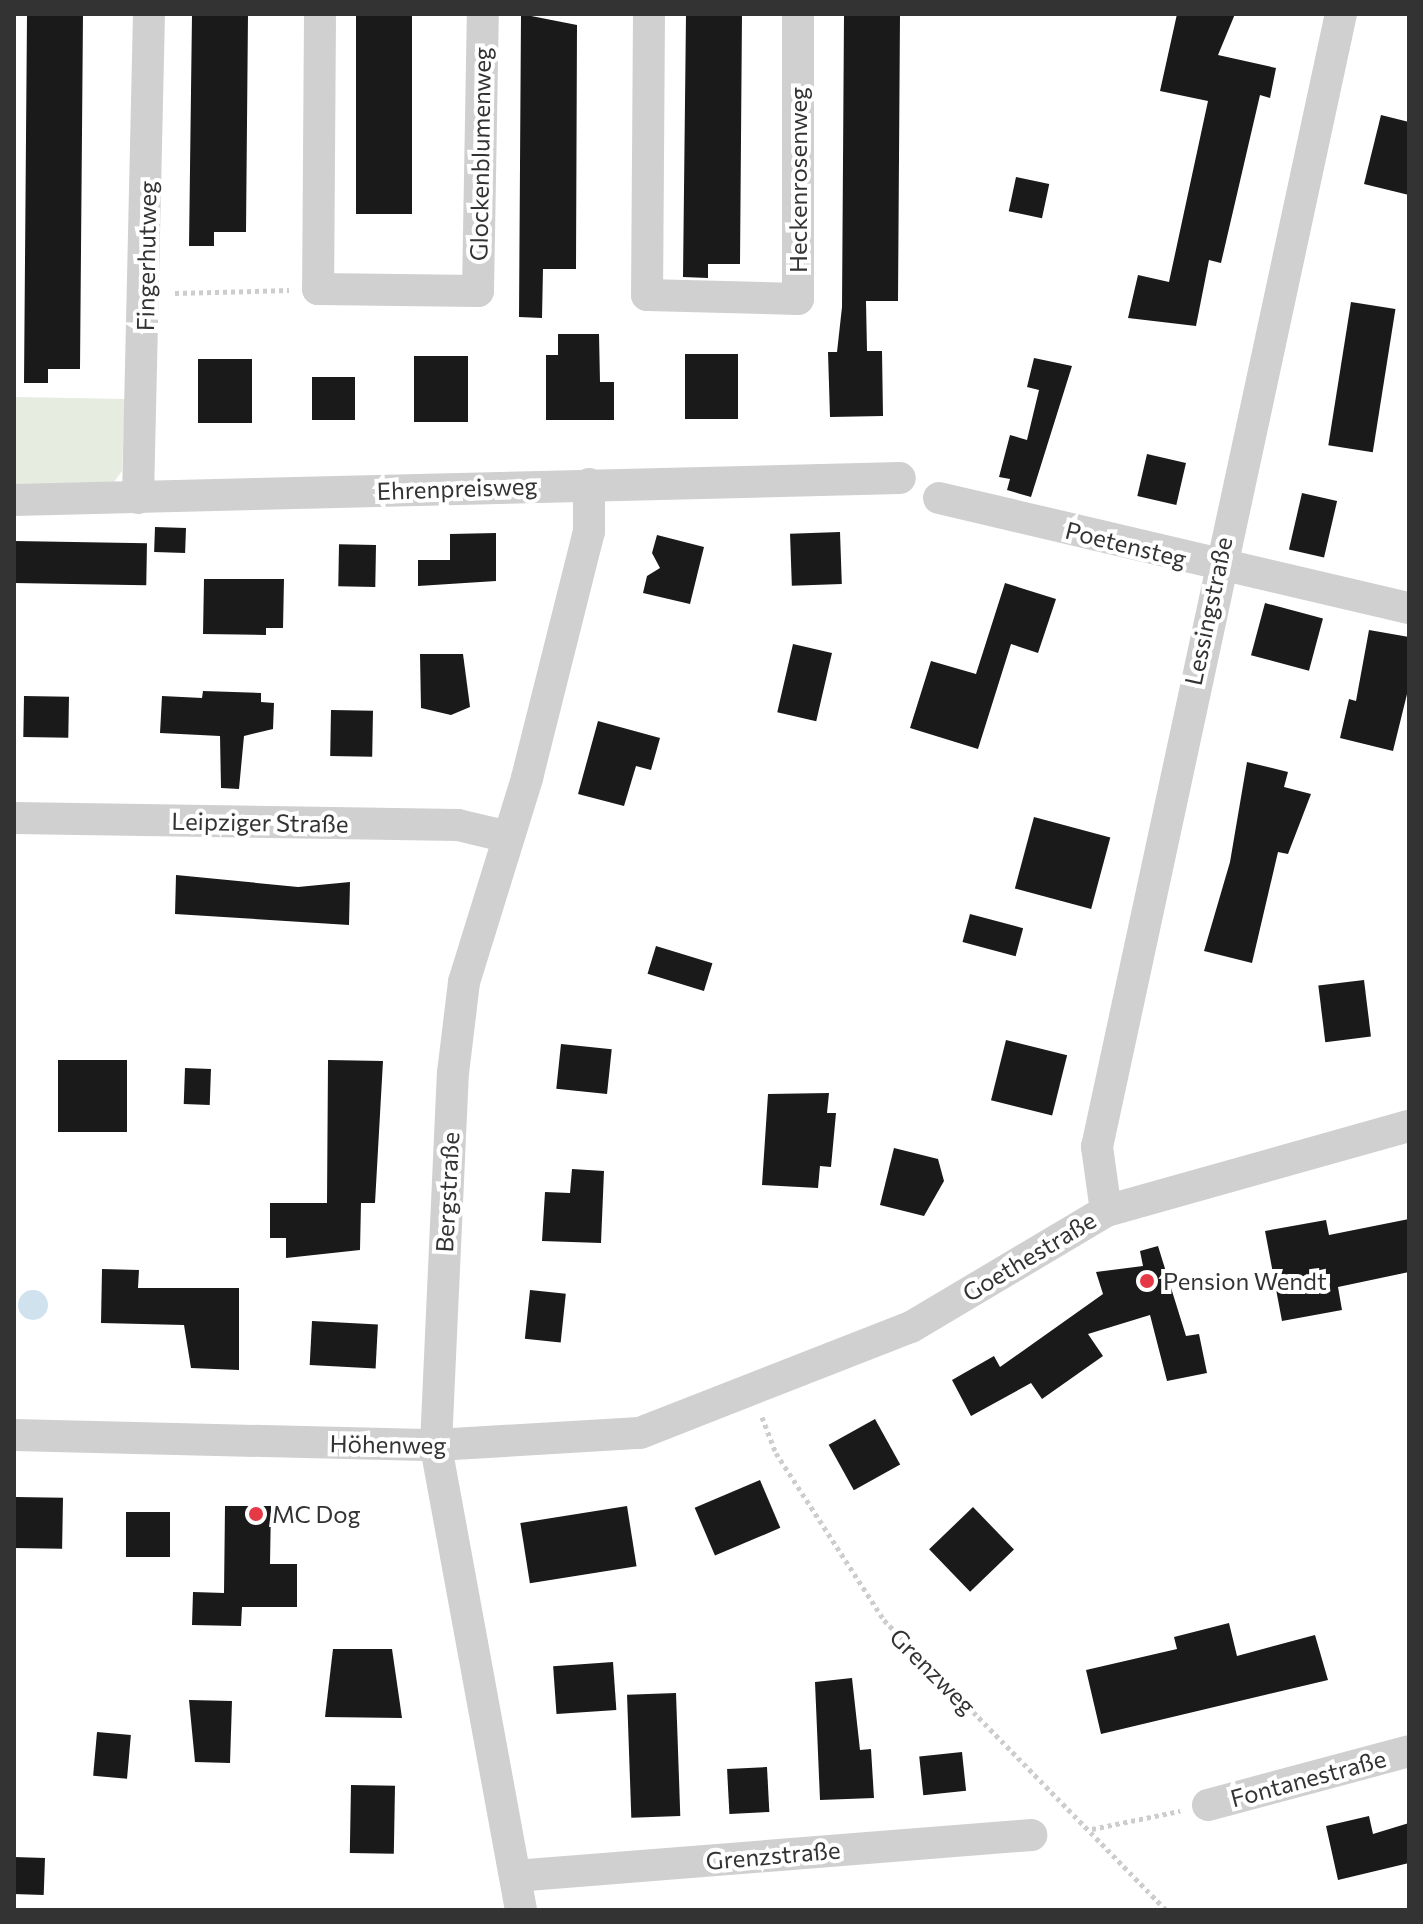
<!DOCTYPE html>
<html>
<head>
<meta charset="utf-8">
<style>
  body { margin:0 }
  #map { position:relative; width:1423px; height:1924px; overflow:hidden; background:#fff; font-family:Commissioner,sans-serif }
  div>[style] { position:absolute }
  .green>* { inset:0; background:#e6ecdf }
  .water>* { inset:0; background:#cfe2ee }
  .round { border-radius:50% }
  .building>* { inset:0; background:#1a1a1a; transform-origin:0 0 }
  .path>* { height:5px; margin-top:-2.5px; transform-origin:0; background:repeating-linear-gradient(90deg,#cdcdcd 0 4px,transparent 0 8px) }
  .street>* { height:32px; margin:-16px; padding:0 16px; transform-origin:16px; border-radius:16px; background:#d0d0d0 }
  .dots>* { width:22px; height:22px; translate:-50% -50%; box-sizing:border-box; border:4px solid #fff; border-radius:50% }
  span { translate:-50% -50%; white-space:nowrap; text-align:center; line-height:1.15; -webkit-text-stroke:8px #fff; paint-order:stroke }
  .street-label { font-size:24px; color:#333 }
  .poi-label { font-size:24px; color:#333 }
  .left { translate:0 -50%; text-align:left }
  .frame { position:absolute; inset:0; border:16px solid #333; pointer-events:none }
</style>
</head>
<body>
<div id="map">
  <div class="green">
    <i style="clip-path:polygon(14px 397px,125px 399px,122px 471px,114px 482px,14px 485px)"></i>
  </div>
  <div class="water">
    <i class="round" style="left:18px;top:1290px;width:30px;height:30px"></i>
  </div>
  <div class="building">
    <i style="clip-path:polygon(27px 14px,83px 14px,80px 369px,48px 369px,48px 383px,24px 383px)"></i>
    <i style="clip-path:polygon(192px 14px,248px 14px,246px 232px,214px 232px,214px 246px,189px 246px)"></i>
    <i style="left:356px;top:14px;width:56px;height:200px"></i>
    <i style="clip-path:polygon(521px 14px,577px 25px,576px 269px,543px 269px,542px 318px,519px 317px)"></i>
    <i style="clip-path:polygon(686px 14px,742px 14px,740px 264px,708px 264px,708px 278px,683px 277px)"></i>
    <i style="clip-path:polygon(844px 14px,900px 14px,898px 301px,866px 301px,867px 351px,882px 351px,883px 416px,830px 417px,828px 352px,837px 352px,842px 307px)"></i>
    <i style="clip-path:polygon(1177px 14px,1235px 14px,1218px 55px,1276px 68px,1270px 98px,1260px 95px,1221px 263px,1209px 260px,1196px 326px,1128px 318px,1138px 275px,1169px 282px,1208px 101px,1160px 91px)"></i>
    <i style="clip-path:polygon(1381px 115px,1409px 122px,1409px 195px,1364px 184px)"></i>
    <i style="left:1016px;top:177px;width:34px;height:35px;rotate:12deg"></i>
    <i style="left:1351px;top:302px;width:45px;height:145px;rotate:9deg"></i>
    <i style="clip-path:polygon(558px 334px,599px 334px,600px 382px,614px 382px,614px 420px,546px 420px,546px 355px,558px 355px)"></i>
    <i style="left:685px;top:354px;width:53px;height:65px"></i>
    <i style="left:468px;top:356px;width:66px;height:54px;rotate:90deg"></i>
    <i style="clip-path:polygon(1034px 358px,1072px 366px,1031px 497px,1007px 490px,1010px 479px,999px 477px,1010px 435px,1027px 440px,1039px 390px,1027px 387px)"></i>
    <i style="left:252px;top:359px;width:64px;height:54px;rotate:90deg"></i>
    <i style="left:355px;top:377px;width:43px;height:43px;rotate:90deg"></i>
    <i style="left:1147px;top:454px;width:40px;height:43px;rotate:13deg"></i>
    <i style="left:1302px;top:493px;width:36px;height:58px;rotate:13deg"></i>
    <i style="left:155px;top:527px;width:31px;height:25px;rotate:2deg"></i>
    <i style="left:840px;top:532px;width:52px;height:50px;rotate:88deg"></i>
    <i style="clip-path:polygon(496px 533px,496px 581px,418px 586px,418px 560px,450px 560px,450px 534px)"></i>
    <i style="clip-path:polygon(657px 535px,704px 547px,690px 604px,643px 593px,647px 576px,660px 568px,652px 553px)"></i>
    <i style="left:14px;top:541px;width:133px;height:42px;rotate:1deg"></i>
    <i style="left:376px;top:545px;width:42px;height:37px;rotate:91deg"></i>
    <i style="clip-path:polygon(204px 579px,284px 579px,283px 628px,266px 628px,266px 635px,203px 634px)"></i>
    <i style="clip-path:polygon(1005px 583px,1056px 599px,1038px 653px,1011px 644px,978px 749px,910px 728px,931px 661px,976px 674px)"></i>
    <i style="left:1265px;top:603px;width:60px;height:54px;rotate:15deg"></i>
    <i style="clip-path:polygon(1369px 630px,1409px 637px,1409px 686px,1393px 751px,1340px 738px,1349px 699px,1356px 701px)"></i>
    <i style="left:793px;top:644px;width:40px;height:70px;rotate:13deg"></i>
    <i style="clip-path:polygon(420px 654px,463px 654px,470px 707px,451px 715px,421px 708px)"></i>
    <i style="clip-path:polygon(203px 691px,261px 693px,261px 702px,274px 703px,273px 729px,244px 736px,239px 789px,221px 788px,220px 736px,160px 733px,162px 696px,202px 698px)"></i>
    <i style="left:24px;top:696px;width:45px;height:41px;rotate:1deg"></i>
    <i style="left:331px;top:710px;width:42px;height:46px;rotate:1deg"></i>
    <i style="clip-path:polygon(598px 721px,660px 738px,651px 770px,636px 766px,624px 806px,578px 794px)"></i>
    <i style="clip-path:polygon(1247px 762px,1288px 772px,1284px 787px,1311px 794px,1288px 854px,1278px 852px,1252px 963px,1204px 951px,1230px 862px)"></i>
    <i style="left:1034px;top:817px;width:79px;height:74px;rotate:15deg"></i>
    <i style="clip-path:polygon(176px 875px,298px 887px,350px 882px,349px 925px,175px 914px)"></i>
    <i style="left:970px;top:914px;width:55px;height:29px;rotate:15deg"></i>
    <i style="left:656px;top:946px;width:59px;height:29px;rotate:17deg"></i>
    <i style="left:1364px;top:980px;width:57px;height:46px;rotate:83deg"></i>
    <i style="left:1006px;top:1040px;width:63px;height:62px;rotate:14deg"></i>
    <i style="left:561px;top:1044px;width:51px;height:45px;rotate:6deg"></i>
    <i style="left:58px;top:1060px;width:69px;height:72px"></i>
    <i style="clip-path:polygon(328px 1060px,383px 1061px,375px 1203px,361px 1203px,360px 1250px,286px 1258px,286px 1238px,270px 1238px,270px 1203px,327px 1203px)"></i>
    <i style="left:185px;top:1068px;width:26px;height:36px;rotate:2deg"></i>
    <i style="clip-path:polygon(829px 1093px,827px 1113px,836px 1113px,831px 1167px,820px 1166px,818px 1188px,762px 1185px,768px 1094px)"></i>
    <i style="clip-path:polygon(894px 1148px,938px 1159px,944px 1181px,924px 1216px,880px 1205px)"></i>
    <i style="clip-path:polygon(572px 1169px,604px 1171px,601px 1243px,542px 1241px,545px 1192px,570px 1193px)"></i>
    <i style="clip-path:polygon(1409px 1219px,1409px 1272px,1338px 1287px,1342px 1310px,1282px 1321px,1265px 1231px,1326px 1220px,1329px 1235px)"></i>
    <i style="clip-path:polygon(1158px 1246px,1186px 1336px,1199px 1334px,1207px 1373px,1167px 1381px,1150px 1315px,1088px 1334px,1103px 1356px,1042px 1399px,1031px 1383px,971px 1416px,952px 1380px,994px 1356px,1000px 1367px,1103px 1294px,1096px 1272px,1143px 1266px,1140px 1251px)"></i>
    <i style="clip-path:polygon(102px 1269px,139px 1270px,138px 1288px,239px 1288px,239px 1370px,191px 1368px,184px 1325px,101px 1323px)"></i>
    <i style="left:530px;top:1290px;width:36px;height:49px;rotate:6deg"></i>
    <i style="left:312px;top:1321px;width:66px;height:44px;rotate:3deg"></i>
    <i style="left:875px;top:1419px;width:52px;height:53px;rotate:61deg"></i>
    <i style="left:760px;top:1480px;width:52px;height:71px;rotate:67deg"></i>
    <i style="left:16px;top:1497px;width:47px;height:51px;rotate:1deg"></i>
    <i style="clip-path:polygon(225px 1506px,271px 1506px,270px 1564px,297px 1564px,297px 1607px,242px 1607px,241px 1626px,192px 1625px,193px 1592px,224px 1593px)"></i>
    <i style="left:627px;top:1506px;width:61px;height:108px;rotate:81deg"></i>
    <i style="left:973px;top:1507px;width:59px;height:61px;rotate:46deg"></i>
    <i style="left:126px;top:1512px;width:44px;height:45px"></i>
    <i style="clip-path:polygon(1229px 1623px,1237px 1656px,1315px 1635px,1328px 1680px,1101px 1734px,1086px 1670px,1177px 1649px,1174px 1637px)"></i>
    <i style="clip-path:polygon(333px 1649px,392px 1649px,402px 1718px,325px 1717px)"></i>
    <i style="left:613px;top:1662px;width:48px;height:60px;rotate:86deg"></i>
    <i style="clip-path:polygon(852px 1678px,860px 1750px,871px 1749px,874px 1798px,820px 1800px,815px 1682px)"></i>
    <i style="left:676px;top:1693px;width:123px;height:49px;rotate:88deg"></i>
    <i style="clip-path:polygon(189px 1700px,232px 1701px,230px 1763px,195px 1762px)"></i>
    <i style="left:97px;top:1732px;width:34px;height:44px;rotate:5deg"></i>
    <i style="left:962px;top:1752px;width:39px;height:43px;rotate:84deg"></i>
    <i style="left:767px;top:1767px;width:45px;height:40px;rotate:87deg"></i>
    <i style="left:351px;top:1785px;width:44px;height:68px;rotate:1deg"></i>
    <i style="clip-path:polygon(1369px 1816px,1373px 1834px,1409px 1823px,1409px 1863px,1338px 1880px,1326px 1826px)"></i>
    <i style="left:14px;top:1857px;width:31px;height:37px;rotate:2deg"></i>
  </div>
  <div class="path">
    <i style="left:175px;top:293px;width:114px;rotate:-1.5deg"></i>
    <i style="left:762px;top:1417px;width:39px;rotate:69deg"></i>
    <i style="left:776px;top:1453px;width:199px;rotate:57.1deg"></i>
    <i style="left:884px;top:1620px;width:405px;rotate:45.8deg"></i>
    <i style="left:1092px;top:1829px;width:90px;rotate:-11.6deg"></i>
  </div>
  <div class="street">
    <i style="left:320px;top:14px;width:275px;rotate:90.4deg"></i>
    <i style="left:318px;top:289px;width:160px;rotate:0.7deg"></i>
    <i style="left:478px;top:291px;width:277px;rotate:-89deg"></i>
    <i style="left:649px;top:14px;width:281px;rotate:90.4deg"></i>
    <i style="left:647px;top:295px;width:151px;rotate:1.5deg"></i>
    <i style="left:798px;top:299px;width:285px;rotate:-90deg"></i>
    <i style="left:138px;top:498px;width:484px;rotate:-88.7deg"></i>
    <i style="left:939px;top:498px;width:483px;rotate:13.2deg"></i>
    <i style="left:14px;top:500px;width:886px;rotate:-1.42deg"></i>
    <i style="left:14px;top:818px;width:444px;rotate:0.9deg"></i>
    <i style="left:458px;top:825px;width:47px;rotate:13.4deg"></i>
    <i style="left:1106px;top:1211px;width:65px;rotate:-98deg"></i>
    <i style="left:1097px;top:1147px;width:1159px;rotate:-77.85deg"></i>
    <i style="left:14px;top:1435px;width:422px;rotate:1.4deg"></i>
    <i style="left:436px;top:1445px;width:204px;rotate:-3.4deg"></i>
    <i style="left:640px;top:1433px;width:291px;rotate:-21.4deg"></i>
    <i style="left:911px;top:1327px;width:227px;rotate:-30.7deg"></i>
    <i style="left:1106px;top:1211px;width:315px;rotate:-15.7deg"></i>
    <i style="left:1208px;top:1805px;width:208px;rotate:-15deg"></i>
    <i style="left:515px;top:1876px;width:518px;rotate:-4.54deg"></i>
    <i style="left:521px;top:1910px;width:473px;rotate:-100.4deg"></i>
    <i style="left:436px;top:1445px;width:372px;rotate:-87.4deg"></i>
    <i style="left:453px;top:1073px;width:92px;rotate:-83.1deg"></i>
    <i style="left:464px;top:982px;width:214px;rotate:-72.8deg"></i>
    <i style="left:527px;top:778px;width:254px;rotate:-75.9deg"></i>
    <i style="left:589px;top:532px;width:48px;rotate:-90deg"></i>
  </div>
  <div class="dots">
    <i style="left:1147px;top:1281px;background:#e63946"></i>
    <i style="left:256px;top:1514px;background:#e63946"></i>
  </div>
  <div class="street-label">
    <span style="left:480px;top:154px;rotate:-89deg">Glockenblumenweg</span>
    <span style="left:798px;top:180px;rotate:-90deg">Heckenrosenweg</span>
    <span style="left:146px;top:256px;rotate:-89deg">Fingerhutweg</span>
    <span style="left:457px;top:488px;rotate:-2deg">Ehrenpreisweg</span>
    <span style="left:1126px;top:544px;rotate:14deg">Poetensteg</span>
    <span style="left:1208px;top:611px;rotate:-78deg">Lessingstraße</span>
    <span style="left:260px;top:822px;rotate:1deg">Leipziger Straße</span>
    <span style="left:447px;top:1192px;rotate:-87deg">Bergstraße</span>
    <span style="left:1029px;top:1256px;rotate:-31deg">Goethestraße</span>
    <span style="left:388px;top:1444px;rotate:1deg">Höhenweg</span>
    <span style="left:933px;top:1671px;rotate:45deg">Grenzweg</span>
    <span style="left:1308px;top:1778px;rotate:-15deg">Fontanestraße</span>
    <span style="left:773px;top:1855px;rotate:-5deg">Grenzstraße</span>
  </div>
  <div class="poi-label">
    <span class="left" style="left:1163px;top:1281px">Pension Wendt</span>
    <span class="left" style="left:272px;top:1514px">MC Dog</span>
  </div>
  <div class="frame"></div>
</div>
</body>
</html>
